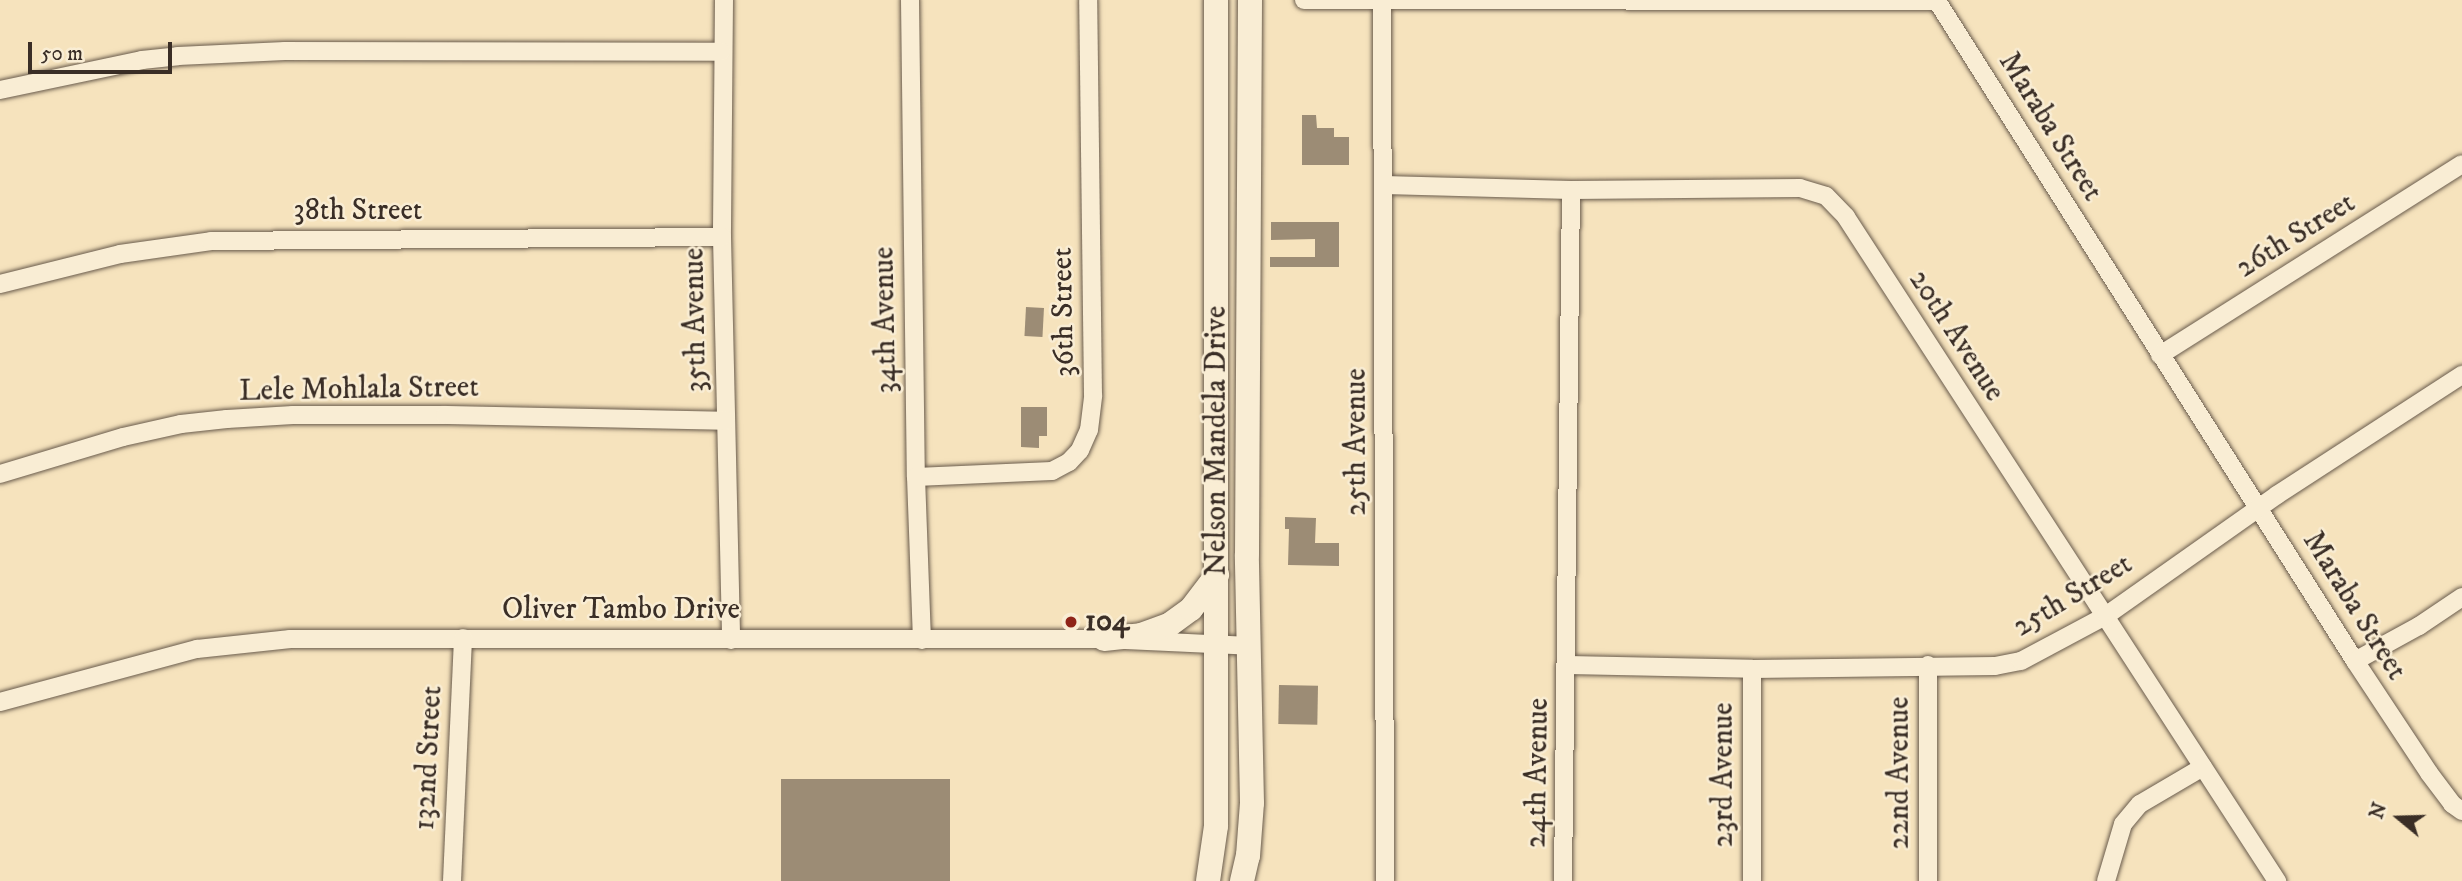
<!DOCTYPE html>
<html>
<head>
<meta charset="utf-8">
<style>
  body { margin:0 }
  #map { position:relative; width:2462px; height:881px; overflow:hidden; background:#f6e3bd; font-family:"IM FELL DW Pica",serif }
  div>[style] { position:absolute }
  .building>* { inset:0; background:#9c8c75; transform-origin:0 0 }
  .roads { filter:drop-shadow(0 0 2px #695b4c) drop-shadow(0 0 2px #695b4c) }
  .minor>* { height:18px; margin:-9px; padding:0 9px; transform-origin:9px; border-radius:9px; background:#f9edd4 }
  .secondary>* { height:24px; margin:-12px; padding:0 12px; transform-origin:12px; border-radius:12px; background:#f9edd4 }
  .dots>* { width:19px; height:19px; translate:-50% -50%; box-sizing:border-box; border:4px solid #f9edd4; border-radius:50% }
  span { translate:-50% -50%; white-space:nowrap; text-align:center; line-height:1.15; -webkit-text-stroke:5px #f9edd4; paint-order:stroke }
  .street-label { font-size:30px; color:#3a2e26 }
  .poi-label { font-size:30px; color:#3a2e26; font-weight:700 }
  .left { translate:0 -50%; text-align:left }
  .north { position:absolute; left:2364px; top:783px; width:70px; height:70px; -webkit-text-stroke:5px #f9edd4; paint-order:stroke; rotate:289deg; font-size:19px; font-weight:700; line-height:28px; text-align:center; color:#3a2e26 }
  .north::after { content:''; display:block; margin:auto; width:24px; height:32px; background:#3a2e26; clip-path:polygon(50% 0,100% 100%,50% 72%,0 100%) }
  .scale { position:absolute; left:28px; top:42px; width:144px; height:32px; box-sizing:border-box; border:4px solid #3a2e26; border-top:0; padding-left:9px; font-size:21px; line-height:24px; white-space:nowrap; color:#3a2e26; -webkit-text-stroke:5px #f9edd4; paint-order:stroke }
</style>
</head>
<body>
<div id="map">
  <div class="building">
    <i style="clip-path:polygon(1302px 115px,1316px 115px,1317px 128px,1334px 128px,1334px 137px,1349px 137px,1349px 165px,1302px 165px)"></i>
    <i style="clip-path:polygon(1271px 222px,1339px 222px,1339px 267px,1270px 267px,1270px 257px,1315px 257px,1315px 239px,1271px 240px)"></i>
    <i style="left:1026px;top:307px;width:18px;height:29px;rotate:3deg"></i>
    <i style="clip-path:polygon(1021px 407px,1047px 407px,1047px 436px,1039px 436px,1039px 448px,1021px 447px)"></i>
    <i style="clip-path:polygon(1285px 517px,1316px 518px,1315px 543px,1339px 543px,1339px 566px,1288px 565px,1289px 529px,1285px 529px)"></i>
    <i style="left:1279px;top:685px;width:39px;height:39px;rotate:1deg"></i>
    <i style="left:781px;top:779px;width:169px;height:102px"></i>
  </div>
  <div class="roads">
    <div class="minor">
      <i style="left:724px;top:0;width:237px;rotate:90.5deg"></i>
      <i style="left:722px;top:237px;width:403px;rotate:88.7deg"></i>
      <i style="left:910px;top:0;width:477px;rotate:89.3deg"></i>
      <i style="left:916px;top:477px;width:163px;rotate:87.9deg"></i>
      <i style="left:1304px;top:0;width:633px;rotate:0.09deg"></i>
      <i style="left:1937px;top:1px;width:781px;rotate:57.65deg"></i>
      <i style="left:2355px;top:661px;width:134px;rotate:56.5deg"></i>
      <i style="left:2429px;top:773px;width:39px;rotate:53deg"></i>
      <i style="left:2452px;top:804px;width:12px;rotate:35deg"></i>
      <i style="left:1382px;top:2px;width:879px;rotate:89.8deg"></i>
      <i style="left:0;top:90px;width:145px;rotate:-11.9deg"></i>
      <i style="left:142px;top:60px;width:36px;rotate:-6deg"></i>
      <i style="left:178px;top:56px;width:107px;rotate:-2.7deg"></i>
      <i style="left:285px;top:51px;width:436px;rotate:0.1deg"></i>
      <i style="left:1384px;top:185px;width:187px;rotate:1.5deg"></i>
      <i style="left:1571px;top:190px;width:229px;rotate:-0.5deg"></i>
      <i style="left:1800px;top:188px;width:27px;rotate:17deg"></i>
      <i style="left:1826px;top:196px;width:29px;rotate:46deg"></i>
      <i style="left:1846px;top:217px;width:792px;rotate:57.01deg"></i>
      <i style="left:0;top:284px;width:124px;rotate:-14deg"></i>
      <i style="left:120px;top:254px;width:92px;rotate:-8.1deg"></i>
      <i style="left:211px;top:241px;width:511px;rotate:-0.45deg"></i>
      <i style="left:2160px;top:355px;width:357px;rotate:-32.3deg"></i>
      <i style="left:0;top:474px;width:128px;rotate:-16.7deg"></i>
      <i style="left:123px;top:437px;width:59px;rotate:-12.6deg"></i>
      <i style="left:181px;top:424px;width:46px;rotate:-6.2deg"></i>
      <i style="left:227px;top:419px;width:66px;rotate:-3.5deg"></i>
      <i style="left:293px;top:415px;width:152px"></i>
      <i style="left:445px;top:415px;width:281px;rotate:1.2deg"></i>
      <i style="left:916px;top:477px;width:136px;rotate:-2.5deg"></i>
      <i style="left:1052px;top:471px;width:19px;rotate:-28deg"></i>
      <i style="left:1069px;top:462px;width:16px;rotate:-47deg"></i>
      <i style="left:1080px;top:450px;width:22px;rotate:-66deg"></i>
      <i style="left:1089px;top:430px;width:35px;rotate:-83deg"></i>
      <i style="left:1093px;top:395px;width:395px;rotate:-90.7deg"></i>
      <i style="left:2355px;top:661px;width:73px;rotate:-28.7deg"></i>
      <i style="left:2419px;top:626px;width:52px;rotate:-34deg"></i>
      <i style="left:1568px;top:665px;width:184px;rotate:1.2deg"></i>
      <i style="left:1752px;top:669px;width:243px;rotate:-0.7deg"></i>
      <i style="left:1995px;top:666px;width:26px;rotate:-11deg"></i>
      <i style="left:2021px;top:661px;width:98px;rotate:-28.1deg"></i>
      <i style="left:2107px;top:615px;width:208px;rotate:-35.2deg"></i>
      <i style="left:2277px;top:495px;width:221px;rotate:-33deg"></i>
      <i style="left:0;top:702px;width:204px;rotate:-15.1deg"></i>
      <i style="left:197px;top:649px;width:94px;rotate:-6.1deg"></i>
      <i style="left:290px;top:639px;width:814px"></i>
      <i style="left:1104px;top:639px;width:146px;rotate:2.7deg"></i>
      <i style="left:452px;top:881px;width:243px;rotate:-87.4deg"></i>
      <i style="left:1563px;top:881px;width:691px;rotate:-89.34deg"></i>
      <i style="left:1752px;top:881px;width:212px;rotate:-90deg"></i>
      <i style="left:1928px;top:881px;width:216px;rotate:-90deg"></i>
      <i style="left:2106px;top:881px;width:59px;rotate:-73.4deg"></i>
      <i style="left:2123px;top:824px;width:26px;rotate:-50deg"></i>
      <i style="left:2140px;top:804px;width:73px;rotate:-30.4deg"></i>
    </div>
    <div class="secondary">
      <i style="left:1104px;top:639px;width:37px;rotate:-6deg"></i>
      <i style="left:1141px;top:635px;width:30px;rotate:-20deg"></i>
      <i style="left:1169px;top:625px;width:27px;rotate:-36deg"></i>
      <i style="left:1191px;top:609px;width:43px;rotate:-52.6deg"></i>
      <i style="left:1208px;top:881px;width:56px;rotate:-81.7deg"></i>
      <i style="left:1216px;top:826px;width:826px;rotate:-90deg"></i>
      <i style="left:1242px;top:881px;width:26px;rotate:-77deg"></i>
      <i style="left:1248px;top:856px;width:53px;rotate:-85.7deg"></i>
      <i style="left:1252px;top:803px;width:248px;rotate:-91.2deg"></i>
      <i style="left:1247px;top:555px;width:555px;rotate:-89.69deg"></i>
    </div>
  </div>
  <div class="dots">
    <i style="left:1071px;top:622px;background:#8f2418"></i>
  </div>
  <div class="street-label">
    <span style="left:2050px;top:127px;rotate:58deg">Maraba Street</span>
    <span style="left:358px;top:211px">38th Street</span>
    <span style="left:2296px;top:236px;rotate:-32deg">26th Street</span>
    <span style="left:1064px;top:312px;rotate:-91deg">36th Street</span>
    <span style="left:696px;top:320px;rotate:-91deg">35th Avenue</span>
    <span style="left:886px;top:320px;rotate:-91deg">34th Avenue</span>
    <span style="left:1956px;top:336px;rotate:57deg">20th Avenue</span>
    <span style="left:359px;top:390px;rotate:-1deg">Lele Mohlala Street</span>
    <span style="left:1217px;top:441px;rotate:-90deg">Nelson Mandela Drive</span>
    <span style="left:1357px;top:442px;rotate:-90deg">25th Avenue</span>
    <span style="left:2073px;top:596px;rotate:-31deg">25th Street</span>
    <span style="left:2354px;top:606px;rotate:58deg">Maraba Street</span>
    <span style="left:621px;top:610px">Oliver Tambo Drive</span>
    <span style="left:429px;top:758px;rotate:-87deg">132nd Street</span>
    <span style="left:1538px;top:773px;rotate:-89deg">24th Avenue</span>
    <span style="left:1900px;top:773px;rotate:-90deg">22nd Avenue</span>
    <span style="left:1724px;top:775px;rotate:-90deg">23rd Avenue</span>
  </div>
  <div class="poi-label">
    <span class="left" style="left:1085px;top:622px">104</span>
  </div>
  <div class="north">N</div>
  <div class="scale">50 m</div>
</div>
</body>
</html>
